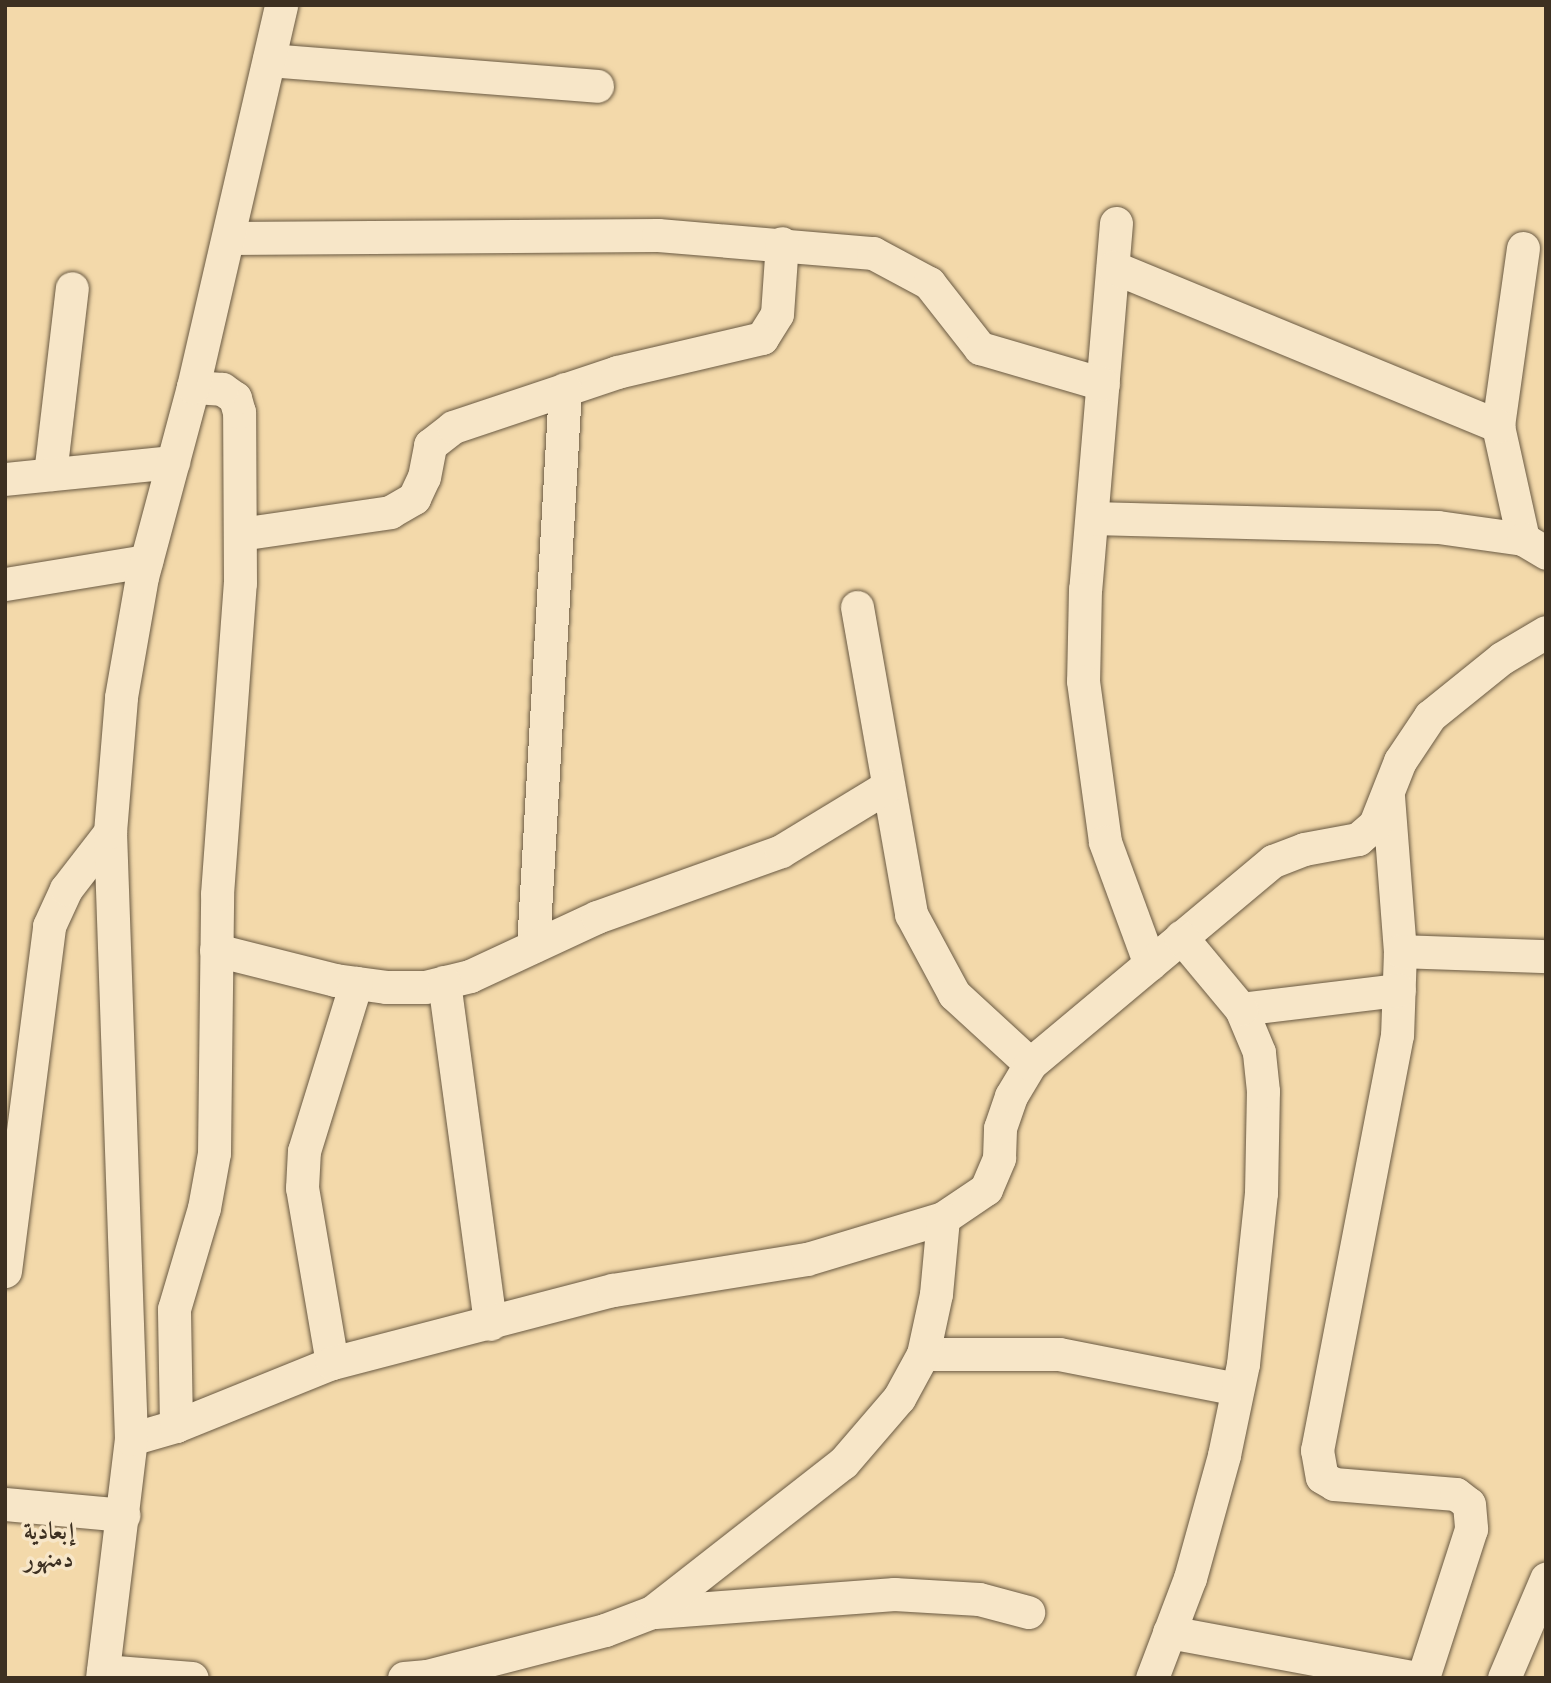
<!DOCTYPE html>
<html>
<head>
<meta charset="utf-8">
<style>
  body { margin:0 }
  #map { position:relative; width:1551px; height:1683px; overflow:hidden; background:#f3d9aa; font-family:"Libre Caslon Text",Amiri,serif }
  div>[style] { position:absolute }
  .roads { filter:drop-shadow(0 0 2px #6a5a43) drop-shadow(0 0 2px #6a5a43) }
  .street>* { height:33px; margin:-16.5px; padding:0 16.5px; transform-origin:16.5px; border-radius:16.5px; background:#f7e6c8 }
  span { translate:-50% -50%; white-space:nowrap; text-align:center; line-height:1.15; -webkit-text-stroke:7px #f7e6c8; paint-order:stroke }
  .quarter-label { font-size:24px; color:#3d3021; font-weight:700 }
  .frame { position:absolute; inset:0; border:7px solid #3d3021; pointer-events:none }
</style>
</head>
<body>
<div id="map">
  <div class="roads">
    <div class="street">
      <i style="left:269px;top:60px;width:329px;rotate:4.5deg"></i>
      <i style="left:1116px;top:223px;width:367px;rotate:94.8deg"></i>
      <i style="left:1085px;top:589px;width:92px;rotate:91.2deg"></i>
      <i style="left:1083px;top:681px;width:162px;rotate:82.2deg"></i>
      <i style="left:1105px;top:842px;width:130px;rotate:69.8deg"></i>
      <i style="left:229px;top:238px;width:429px;rotate:-0.4deg"></i>
      <i style="left:658px;top:235px;width:216px;rotate:4.8deg"></i>
      <i style="left:873px;top:253px;width:64px;rotate:28.2deg"></i>
      <i style="left:929px;top:283px;width:83px;rotate:51.9deg"></i>
      <i style="left:980px;top:348px;width:128px;rotate:16.3deg"></i>
      <i style="left:1523px;top:248px;width:180px;rotate:98deg"></i>
      <i style="left:1498px;top:426px;width:116px;rotate:77.5deg"></i>
      <i style="left:1113px;top:267px;width:417px;rotate:22.4deg"></i>
      <i style="left:50px;top:474px;width:187px;rotate:-83.3deg"></i>
      <i style="left:5px;top:479px;width:169px;rotate:-5.8deg"></i>
      <i style="left:1092px;top:518px;width:346px;rotate:1.5deg"></i>
      <i style="left:1438px;top:527px;width:86px;rotate:8deg"></i>
      <i style="left:1523px;top:539px;width:27px;rotate:31deg"></i>
      <i style="left:240px;top:534px;width:152px;rotate:-8.3deg"></i>
      <i style="left:390px;top:512px;width:28px;rotate:-30deg"></i>
      <i style="left:414px;top:498px;width:23px;rotate:-65deg"></i>
      <i style="left:424px;top:477px;width:33px;rotate:-79deg"></i>
      <i style="left:430px;top:445px;width:29px;rotate:-38deg"></i>
      <i style="left:453px;top:427px;width:173px;rotate:-18.5deg"></i>
      <i style="left:617px;top:372px;width:149px;rotate:-13.2deg"></i>
      <i style="left:762px;top:338px;width:28px;rotate:-58deg"></i>
      <i style="left:777px;top:314px;width:71px;rotate:-86deg"></i>
      <i style="left:5px;top:584px;width:143px;rotate:-9.3deg"></i>
      <i style="left:857px;top:607px;width:312px;rotate:80deg"></i>
      <i style="left:911px;top:914px;width:91px;rotate:61.7deg"></i>
      <i style="left:954px;top:994px;width:103px;rotate:42.6deg"></i>
      <i style="left:1388px;top:796px;width:155px;rotate:85.6deg"></i>
      <i style="left:1400px;top:951px;width:84px;rotate:92deg"></i>
      <i style="left:1397px;top:1035px;width:423px;rotate:100.9deg"></i>
      <i style="left:1317px;top:1450px;width:27px;rotate:80deg"></i>
      <i style="left:1322px;top:1477px;width:14px;rotate:30deg"></i>
      <i style="left:1334px;top:1484px;width:122px;rotate:4.7deg"></i>
      <i style="left:1456px;top:1494px;width:16px;rotate:38deg"></i>
      <i style="left:1469px;top:1504px;width:25px;rotate:85deg"></i>
      <i style="left:1471px;top:1529px;width:157px;rotate:107.9deg"></i>
      <i style="left:533px;top:946px;width:558px;rotate:-86.71deg"></i>
      <i style="left:216px;top:950px;width:123px;rotate:14.1deg"></i>
      <i style="left:335px;top:980px;width:51px;rotate:7.8deg"></i>
      <i style="left:386px;top:987px;width:39px"></i>
      <i style="left:425px;top:987px;width:46px;rotate:-13.7deg"></i>
      <i style="left:470px;top:976px;width:140px;rotate:-24.9deg"></i>
      <i style="left:597px;top:917px;width:195px;rotate:-19.7deg"></i>
      <i style="left:781px;top:851px;width:125px;rotate:-31.3deg"></i>
      <i style="left:1400px;top:951px;width:146px;rotate:2deg"></i>
      <i style="left:444px;top:982px;width:345px;rotate:82.3deg"></i>
      <i style="left:1241px;top:1009px;width:159px;rotate:-6.9deg"></i>
      <i style="left:5px;top:1271px;width:348px;rotate:-82.7deg"></i>
      <i style="left:49px;top:926px;width:41px;rotate:-65.3deg"></i>
      <i style="left:66px;top:889px;width:72px;rotate:-52.3deg"></i>
      <i style="left:923px;top:1354px;width:136px"></i>
      <i style="left:1059px;top:1354px;width:181px;rotate:11.1deg"></i>
      <i style="left:332px;top:1363px;width:178px;rotate:-99.7deg"></i>
      <i style="left:302px;top:1188px;width:37px;rotate:-87deg"></i>
      <i style="left:304px;top:1151px;width:176px;rotate:-72.8deg"></i>
      <i style="left:176px;top:1426px;width:117px;rotate:-91deg"></i>
      <i style="left:174px;top:1309px;width:105px;rotate:-73.5deg"></i>
      <i style="left:204px;top:1208px;width:56px;rotate:-79.7deg"></i>
      <i style="left:214px;top:1153px;width:259px;rotate:-89.3deg"></i>
      <i style="left:217px;top:894px;width:312px;rotate:-85.8deg"></i>
      <i style="left:240px;top:583px;width:171px;rotate:-90.3deg"></i>
      <i style="left:239px;top:412px;width:15px;rotate:-106deg"></i>
      <i style="left:235px;top:398px;width:16px;rotate:-145deg"></i>
      <i style="left:222px;top:389px;width:29px;rotate:-176deg"></i>
      <i style="left:131px;top:1439px;width:47px;rotate:-16.1deg"></i>
      <i style="left:176px;top:1426px;width:168px;rotate:-22deg"></i>
      <i style="left:332px;top:1363px;width:290px;rotate:-14.6deg"></i>
      <i style="left:613px;top:1290px;width:196px;rotate:-9.1deg"></i>
      <i style="left:807px;top:1259px;width:142px;rotate:-16.8deg"></i>
      <i style="left:943px;top:1218px;width:52px;rotate:-34deg"></i>
      <i style="left:986px;top:1189px;width:34px;rotate:-67deg"></i>
      <i style="left:999px;top:1158px;width:30px;rotate:-88deg"></i>
      <i style="left:1000px;top:1128px;width:34px;rotate:-71deg"></i>
      <i style="left:1011px;top:1096px;width:37px;rotate:-59deg"></i>
      <i style="left:1030px;top:1064px;width:317px;rotate:-39.9deg"></i>
      <i style="left:1273px;top:861px;width:33px;rotate:-21deg"></i>
      <i style="left:1304px;top:849px;width:55px;rotate:-10.5deg"></i>
      <i style="left:1358px;top:839px;width:23px;rotate:-41deg"></i>
      <i style="left:1375px;top:824px;width:68px;rotate:-68.4deg"></i>
      <i style="left:1400px;top:761px;width:54px;rotate:-56.3deg"></i>
      <i style="left:1430px;top:716px;width:92px;rotate:-38.9deg"></i>
      <i style="left:1502px;top:658px;width:51px;rotate:-30.6deg"></i>
      <i style="left:5px;top:1504px;width:119px;rotate:5.3deg"></i>
      <i style="left:655px;top:1612px;width:240px;rotate:-4.3deg"></i>
      <i style="left:894px;top:1594px;width:85px;rotate:3.4deg"></i>
      <i style="left:979px;top:1599px;width:51px;rotate:14.9deg"></i>
      <i style="left:1169px;top:1632px;width:252px;rotate:10.5deg"></i>
      <i style="left:103px;top:1671px;width:89px;rotate:4.5deg"></i>
      <i style="left:102px;top:1678px;width:241px;rotate:-83.1deg"></i>
      <i style="left:131px;top:1439px;width:607px;rotate:-91.98deg"></i>
      <i style="left:110px;top:832px;width:135px;rotate:-85.3deg"></i>
      <i style="left:121px;top:697px;width:122px;rotate:-80.1deg"></i>
      <i style="left:142px;top:577px;width:197px;rotate:-75deg"></i>
      <i style="left:193px;top:387px;width:392px;rotate:-77deg"></i>
      <i style="left:404px;top:1678px;width:23px;rotate:-5deg"></i>
      <i style="left:427px;top:1676px;width:184px;rotate:-14.5deg"></i>
      <i style="left:605px;top:1630px;width:50px;rotate:-21deg"></i>
      <i style="left:652px;top:1612px;width:242px;rotate:-38deg"></i>
      <i style="left:843px;top:1463px;width:86px;rotate:-49.3deg"></i>
      <i style="left:899px;top:1398px;width:50px;rotate:-61.4deg"></i>
      <i style="left:923px;top:1354px;width:61px;rotate:-77.8deg"></i>
      <i style="left:936px;top:1294px;width:76px;rotate:-84.7deg"></i>
      <i style="left:1152px;top:1678px;width:107px;rotate:-69.2deg"></i>
      <i style="left:1190px;top:1578px;width:128px;rotate:-74.5deg"></i>
      <i style="left:1224px;top:1455px;width:93px;rotate:-78.2deg"></i>
      <i style="left:1243px;top:1364px;width:172px;rotate:-84deg"></i>
      <i style="left:1261px;top:1193px;width:102px;rotate:-88.9deg"></i>
      <i style="left:1263px;top:1091px;width:39px;rotate:-96deg"></i>
      <i style="left:1259px;top:1052px;width:47px;rotate:-112.7deg"></i>
      <i style="left:1241px;top:1009px;width:94px;rotate:-129.8deg"></i>
      <i style="left:1504px;top:1678px;width:108px;rotate:-67deg"></i>
    </div>
  </div>
  <div class="quarter-label">
    <span style="left:49px;top:1545px">إبعادية<br>دمنهور</span>
  </div>
  <div class="frame"></div>
</div>
</body>
</html>
